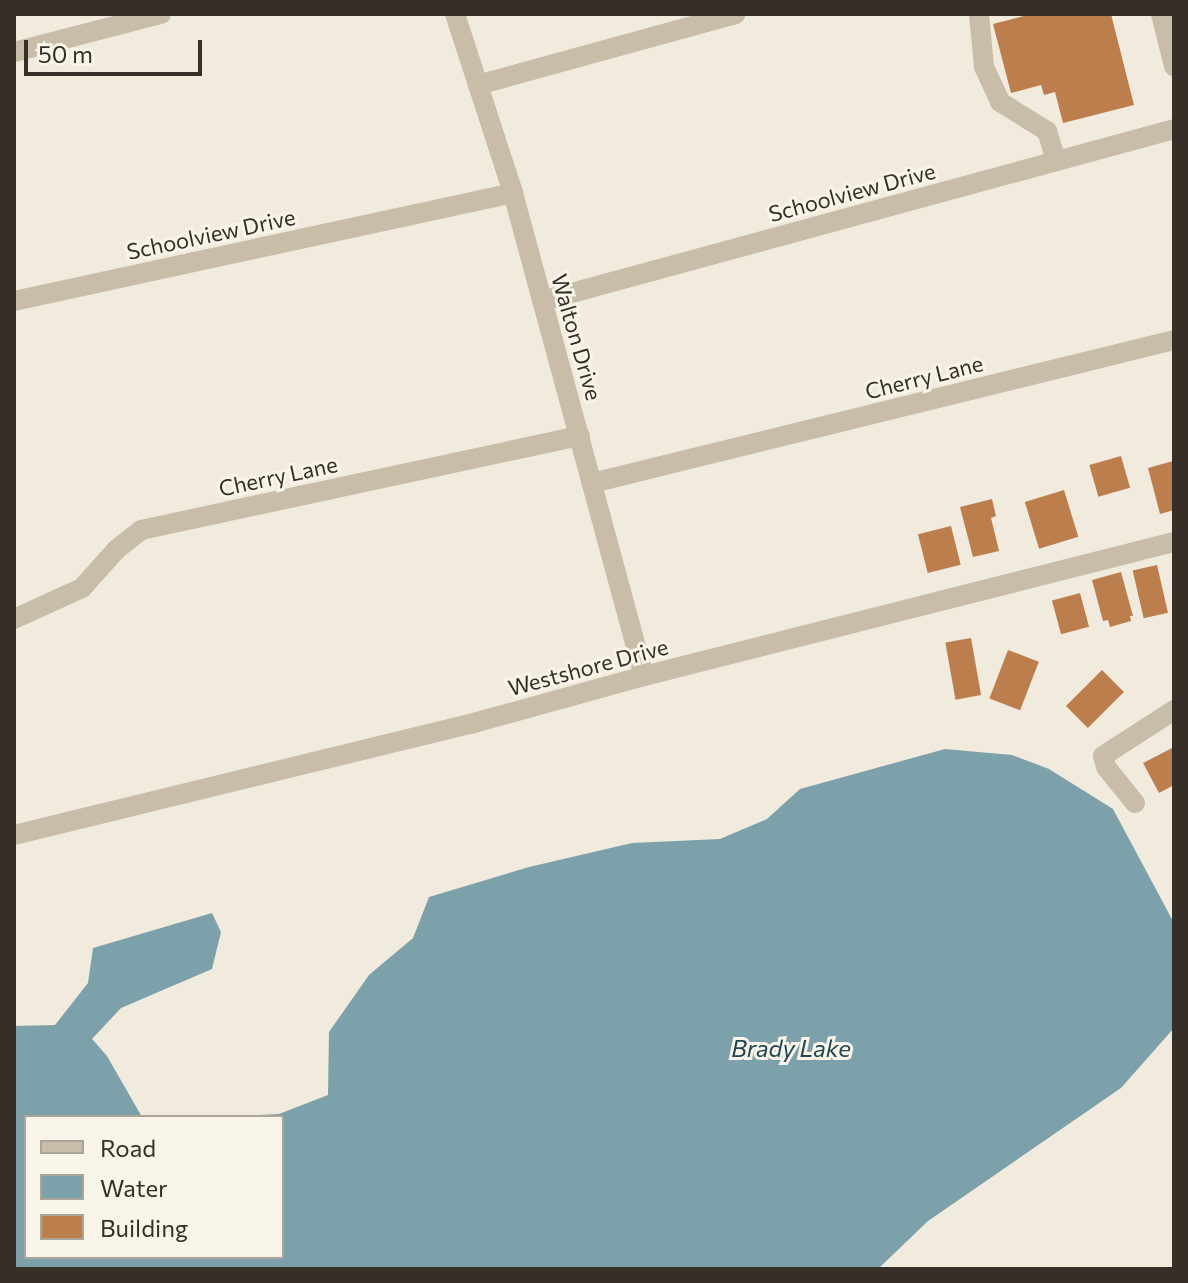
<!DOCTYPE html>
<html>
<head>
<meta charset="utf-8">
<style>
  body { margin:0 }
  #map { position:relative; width:1188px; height:1283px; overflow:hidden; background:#f0ebdc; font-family:Commissioner,sans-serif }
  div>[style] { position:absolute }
  .water>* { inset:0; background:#7da1ab }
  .building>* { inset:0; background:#bd7e4e; transform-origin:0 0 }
  .minor>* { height:20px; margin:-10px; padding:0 10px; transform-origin:10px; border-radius:10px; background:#c7bda9 }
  span { translate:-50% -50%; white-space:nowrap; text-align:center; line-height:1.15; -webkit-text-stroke:6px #f8f4e8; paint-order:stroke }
  .street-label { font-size:22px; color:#352f28 }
  .water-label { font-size:24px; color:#214753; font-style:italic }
  .frame { position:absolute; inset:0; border:16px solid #352f28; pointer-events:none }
  .legend { position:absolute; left:24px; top:1115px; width:260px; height:144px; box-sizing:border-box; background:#f8f4e8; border:2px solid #aaa59b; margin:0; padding:10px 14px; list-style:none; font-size:24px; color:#352f28 }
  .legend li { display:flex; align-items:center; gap:16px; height:40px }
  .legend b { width:40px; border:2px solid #aaa59b }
  .scale { position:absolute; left:24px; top:40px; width:178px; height:36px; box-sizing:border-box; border:4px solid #352f28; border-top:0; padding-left:10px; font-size:24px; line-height:28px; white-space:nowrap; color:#352f28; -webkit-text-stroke:6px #f8f4e8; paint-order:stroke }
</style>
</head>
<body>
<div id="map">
  <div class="water">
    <i style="clip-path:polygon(945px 749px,1012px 755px,1049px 769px,1113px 809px,1174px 923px,1174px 1028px,1121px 1088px,928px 1221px,878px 1269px,14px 1269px,14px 1026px,55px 1025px,88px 983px,93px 948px,212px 913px,221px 932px,212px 969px,121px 1008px,92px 1039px,107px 1056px,142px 1117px,26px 1117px,26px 1257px,282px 1257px,282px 1117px,213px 1117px,279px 1114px,328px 1095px,329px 1032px,369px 975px,413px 938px,429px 897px,529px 867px,632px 843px,720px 839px,767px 819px,800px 789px)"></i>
  </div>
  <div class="building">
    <i style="clip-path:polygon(1032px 14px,1111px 14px,1134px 105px,1063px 123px,1055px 92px,1044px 95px,1041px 85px,1011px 93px,993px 24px)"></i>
    <i style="left:1121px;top:456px;width:33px;height:33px;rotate:74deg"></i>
    <i style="clip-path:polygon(1173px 461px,1174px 510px,1160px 514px,1148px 468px)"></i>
    <i style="left:1064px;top:490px;width:49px;height:41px;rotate:73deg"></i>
    <i style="clip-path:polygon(992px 499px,996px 516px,991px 518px,999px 551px,973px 557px,960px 507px)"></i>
    <i style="left:951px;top:526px;width:40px;height:34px;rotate:76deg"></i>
    <i style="left:1157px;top:565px;width:49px;height:25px;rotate:77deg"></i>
    <i style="clip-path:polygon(1121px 572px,1133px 616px,1130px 616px,1131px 621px,1110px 627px,1108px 620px,1103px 621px,1092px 580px)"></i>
    <i style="left:1080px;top:593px;width:35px;height:29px;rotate:75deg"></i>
    <i style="left:971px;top:638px;width:58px;height:26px;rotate:80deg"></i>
    <i style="left:1008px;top:650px;width:33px;height:52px;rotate:21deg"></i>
    <i style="left:1102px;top:670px;width:31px;height:51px;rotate:45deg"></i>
    <i style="clip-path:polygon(1174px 747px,1174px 785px,1159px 793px,1143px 763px)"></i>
  </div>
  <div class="minor">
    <i style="left:455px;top:14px;width:188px;rotate:72deg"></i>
    <i style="left:513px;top:193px;width:500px;rotate:74.83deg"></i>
    <i style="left:979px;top:14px;width:53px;rotate:84.6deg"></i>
    <i style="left:984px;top:67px;width:38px;rotate:65deg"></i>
    <i style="left:1000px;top:102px;width:55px;rotate:31.7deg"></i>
    <i style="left:1047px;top:131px;width:31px;rotate:73deg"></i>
    <i style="left:1161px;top:14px;width:54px;rotate:76deg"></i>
    <i style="left:14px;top:52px;width:152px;rotate:-14.5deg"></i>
    <i style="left:478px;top:85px;width:267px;rotate:-15.4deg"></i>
    <i style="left:14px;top:301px;width:511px;rotate:-12.21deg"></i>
    <i style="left:542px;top:301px;width:655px;rotate:-15.22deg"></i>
    <i style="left:592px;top:483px;width:599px;rotate:-13.8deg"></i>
    <i style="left:14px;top:619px;width:75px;rotate:-24.5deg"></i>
    <i style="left:82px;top:588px;width:52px;rotate:-48.1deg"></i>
    <i style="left:117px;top:549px;width:31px;rotate:-38deg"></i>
    <i style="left:141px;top:530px;width:449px;rotate:-12.1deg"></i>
    <i style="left:1135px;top:803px;width:46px;rotate:-128.9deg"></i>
    <i style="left:1106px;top:767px;width:11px;rotate:-105deg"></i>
    <i style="left:1103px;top:756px;width:85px;rotate:-32.9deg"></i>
    <i style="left:14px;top:835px;width:469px;rotate:-13.7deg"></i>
    <i style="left:470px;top:724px;width:180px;rotate:-15.4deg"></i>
    <i style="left:644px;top:676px;width:547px;rotate:-14.19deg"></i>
  </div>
  <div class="street-label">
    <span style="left:852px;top:192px;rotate:-15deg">Schoolview Drive</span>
    <span style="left:211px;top:234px;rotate:-12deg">Schoolview Drive</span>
    <span style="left:577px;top:337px;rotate:74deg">Walton Drive</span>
    <span style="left:924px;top:377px;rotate:-14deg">Cherry Lane</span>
    <span style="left:278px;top:476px;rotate:-12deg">Cherry Lane</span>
    <span style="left:588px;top:667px;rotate:-15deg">Westshore Drive</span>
  </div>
  <div class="water-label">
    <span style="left:791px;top:1048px">Brady Lake</span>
  </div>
  <div class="frame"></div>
  <ul class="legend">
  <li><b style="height:10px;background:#c7bda9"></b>Road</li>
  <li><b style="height:22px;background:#7da1ab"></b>Water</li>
  <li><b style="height:22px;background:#bd7e4e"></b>Building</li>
  </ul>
  <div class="scale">50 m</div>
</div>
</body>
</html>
